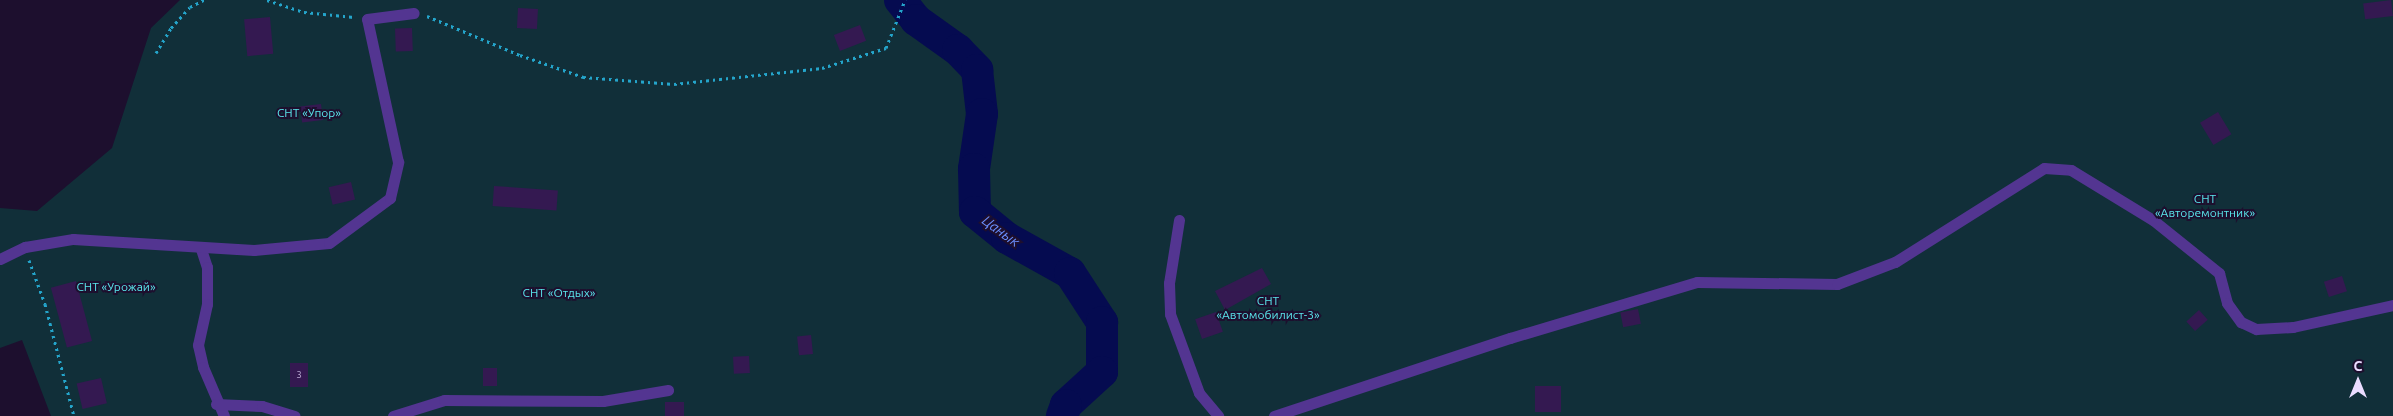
<!DOCTYPE html>
<html>
<head>
<meta charset="utf-8">
<style>
  body { margin:0 }
  #map { position:relative; width:2393px; height:416px; overflow:hidden; background:#1d0f2e; font-family:Ubuntu,sans-serif }
  div>[style] { position:absolute }
  .green>* { inset:0; background:#112f39 }
  .river>* { height:32px; margin:-16px; padding:0 16px; transform-origin:16px; border-radius:16px; background:#050b50 }
  .building>* { inset:0; background:#341951; transform-origin:0 0 }
  .path>* { height:3px; margin-top:-1.5px; transform-origin:0; background:repeating-linear-gradient(90deg,#24a5cb 0 2.5px,transparent 0 6.5px) }
  .service>* { height:11px; margin:-5.5px; padding:0 5.5px; transform-origin:5.5px; border-radius:5.5px; background:#533591 }
  span { translate:-50% -50%; white-space:nowrap; text-align:center; line-height:1.15; -webkit-text-stroke:4px #1d0f2e; paint-order:stroke }
  .number-label { font-size:10px; color:#bcabd4 }
  .number-label span { -webkit-text-stroke-width:0 }
  .park-label { font-size:12px; color:#5ae7ec }
  .water-label { font-size:14px; color:#6a8fff; font-style:italic }
  .north { position:absolute; left:2333px; top:356px; width:50px; height:50px; -webkit-text-stroke:4px #1d0f2e; paint-order:stroke; rotate:0deg; font-size:14px; font-weight:700; line-height:20px; text-align:center; color:#eadcff }
  .north::after { content:''; display:block; margin:auto; width:18px; height:22px; background:#eadcff; clip-path:polygon(50% 0,100% 100%,50% 72%,0 100%) }
</style>
</head>
<body>
<div id="map">
  <div class="green">
    <i style="clip-path:polygon(180px 0,2393px 0,2393px 416px,51px 416px,22px 340px,0 348px,0 208px,37px 211px,112px 148px,151px 28px)"></i>
  </div>
  <div class="river">
    <i style="left:900px;top:0;width:26px;rotate:51deg"></i>
    <i style="left:916px;top:20px;width:52px;rotate:35.5deg"></i>
    <i style="left:958px;top:50px;width:28px;rotate:46deg"></i>
    <i style="left:977px;top:70px;width:44px;rotate:83.5deg"></i>
    <i style="left:982px;top:114px;width:56px;rotate:98.3deg"></i>
    <i style="left:974px;top:169px;width:43px;rotate:88.7deg"></i>
    <i style="left:975px;top:212px;width:41px;rotate:39.1deg"></i>
    <i style="left:1007px;top:238px;width:72px;rotate:29.1deg"></i>
    <i style="left:1070px;top:273px;width:59px;rotate:56.9deg"></i>
    <i style="left:1102px;top:322px;width:50px;rotate:90deg"></i>
    <i style="left:1102px;top:372px;width:49px;rotate:137.5deg"></i>
    <i style="left:1066px;top:405px;width:12px;rotate:110deg"></i>
  </div>
  <div class="building">
    <i style="left:2391px;top:0;width:16px;height:28px;rotate:83deg"></i>
    <i style="left:518px;top:8px;width:20px;height:20px;rotate:3deg"></i>
    <i style="left:270px;top:17px;width:37px;height:26px;rotate:85deg"></i>
    <i style="left:860px;top:25px;width:17px;height:28px;rotate:69deg"></i>
    <i style="left:412px;top:28px;width:23px;height:17px;rotate:88deg"></i>
    <i style="left:321px;top:104px;width:16px;height:21px;rotate:83deg"></i>
    <i style="left:2218px;top:112px;width:26px;height:21px;rotate:59deg"></i>
    <i style="left:351px;top:182px;width:18px;height:23px;rotate:77deg"></i>
    <i style="left:494px;top:186px;width:64px;height:20px;rotate:4deg"></i>
    <i style="clip-path:polygon(1262px 268px,1271px 284px,1225px 310px,1215px 291px)"></i>
    <i style="left:2342px;top:276px;width:16px;height:19px;rotate:72deg"></i>
    <i style="left:76px;top:281px;width:62px;height:26px;rotate:75deg"></i>
    <i style="left:1638px;top:309px;width:15px;height:18px;rotate:79deg"></i>
    <i style="left:2199px;top:310px;width:13px;height:17px;rotate:48deg"></i>
    <i style="left:1216px;top:312px;width:21px;height:22px;rotate:71deg"></i>
    <i style="left:811px;top:335px;width:19px;height:14px;rotate:84deg"></i>
    <i style="left:749px;top:356px;width:17px;height:16px;rotate:87deg"></i>
    <i style="left:290px;top:363px;width:18px;height:24px"></i>
    <i style="left:483px;top:368px;width:14px;height:18px"></i>
    <i style="left:101px;top:378px;width:26px;height:25px;rotate:77deg"></i>
    <i style="left:1535px;top:386px;width:26px;height:26px"></i>
    <i style="left:684px;top:402px;width:14px;height:19px;rotate:90deg"></i>
  </div>
  <div class="path">
    <i style="left:267px;top:0;width:39px;rotate:18deg"></i>
    <i style="left:304px;top:12px;width:50px;rotate:5.7deg"></i>
    <i style="left:427px;top:16px;width:101px;rotate:22.8deg"></i>
    <i style="left:520px;top:55px;width:67px;rotate:19.2deg"></i>
    <i style="left:583px;top:77px;width:91px;rotate:4.4deg"></i>
    <i style="left:674px;top:84px;width:149px;rotate:-6.2deg"></i>
    <i style="left:822px;top:68px;width:67px;rotate:-17.4deg"></i>
    <i style="left:886px;top:48px;width:52px;rotate:-68.4deg"></i>
    <i style="left:156px;top:53px;width:29px;rotate:-59deg"></i>
    <i style="left:171px;top:28px;width:28px;rotate:-48deg"></i>
    <i style="left:190px;top:7px;width:16px;rotate:-27deg"></i>
    <i style="left:29px;top:260px;width:47px;rotate:70deg"></i>
    <i style="left:45px;top:304px;width:116px;rotate:75.5deg"></i>
  </div>
  <div class="service">
    <i style="left:1179px;top:220px;width:64px;rotate:99deg"></i>
    <i style="left:1169px;top:283px;width:31px;rotate:88deg"></i>
    <i style="left:1170px;top:314px;width:84px;rotate:69.8deg"></i>
    <i style="left:1199px;top:393px;width:30px;rotate:50deg"></i>
    <i style="left:201px;top:249px;width:19px;rotate:72deg"></i>
    <i style="left:207px;top:267px;width:37px;rotate:90deg"></i>
    <i style="left:207px;top:304px;width:42px;rotate:102.4deg"></i>
    <i style="left:198px;top:345px;width:23px;rotate:77deg"></i>
    <i style="left:203px;top:367px;width:53px;rotate:66.8deg"></i>
    <i style="left:0;top:259px;width:28px;rotate:-26deg"></i>
    <i style="left:25px;top:247px;width:49px;rotate:-9.5deg"></i>
    <i style="left:73px;top:239px;width:181px;rotate:3.5deg"></i>
    <i style="left:254px;top:250px;width:75px;rotate:-5.3deg"></i>
    <i style="left:329px;top:243px;width:76px;rotate:-36.4deg"></i>
    <i style="left:390px;top:198px;width:37px;rotate:-77deg"></i>
    <i style="left:398px;top:162px;width:146px;rotate:-102.2deg"></i>
    <i style="left:367px;top:19px;width:47px;rotate:-7.3deg"></i>
    <i style="left:216px;top:404px;width:46px;rotate:2.5deg"></i>
    <i style="left:262px;top:406px;width:34px;rotate:17deg"></i>
    <i style="left:393px;top:416px;width:53px;rotate:-17.4deg"></i>
    <i style="left:444px;top:400px;width:159px;rotate:0.4deg"></i>
    <i style="left:603px;top:401px;width:66px;rotate:-9.6deg"></i>
    <i style="left:1274px;top:416px;width:249px;rotate:-18.3deg"></i>
    <i style="left:1510px;top:338px;width:195px;rotate:-16.7deg"></i>
    <i style="left:1697px;top:282px;width:140px;rotate:0.8deg"></i>
    <i style="left:1837px;top:284px;width:62px;rotate:-20.8deg"></i>
    <i style="left:1895px;top:262px;width:176px;rotate:-32.2deg"></i>
    <i style="left:2044px;top:168px;width:27px;rotate:4deg"></i>
    <i style="left:2071px;top:170px;width:96px;rotate:31.4deg"></i>
    <i style="left:2153px;top:220px;width:85px;rotate:38.8deg"></i>
    <i style="left:2219px;top:273px;width:31px;rotate:75deg"></i>
    <i style="left:2227px;top:303px;width:24px;rotate:54deg"></i>
    <i style="left:2241px;top:322px;width:17px;rotate:25deg"></i>
    <i style="left:2256px;top:329px;width:37px;rotate:-3deg"></i>
    <i style="left:2293px;top:327px;width:102px;rotate:-12.4deg"></i>
  </div>
  <div class="number-label">
    <span style="left:299px;top:375px">3</span>
  </div>
  <div class="park-label">
    <span style="left:309px;top:113px">СНТ «Упор»</span>
    <span style="left:2205px;top:206px">СНТ<br>«Авторемонтник»</span>
    <span style="left:116px;top:287px">СНТ «Урожай»</span>
    <span style="left:559px;top:293px">СНТ «Отдых»</span>
    <span style="left:1268px;top:308px">СНТ<br>«Автомобилист-3»</span>
  </div>
  <div class="water-label">
    <span style="left:1001px;top:231px;rotate:36deg">Цанык</span>
  </div>
  <div class="north">С</div>
</div>
</body>
</html>
